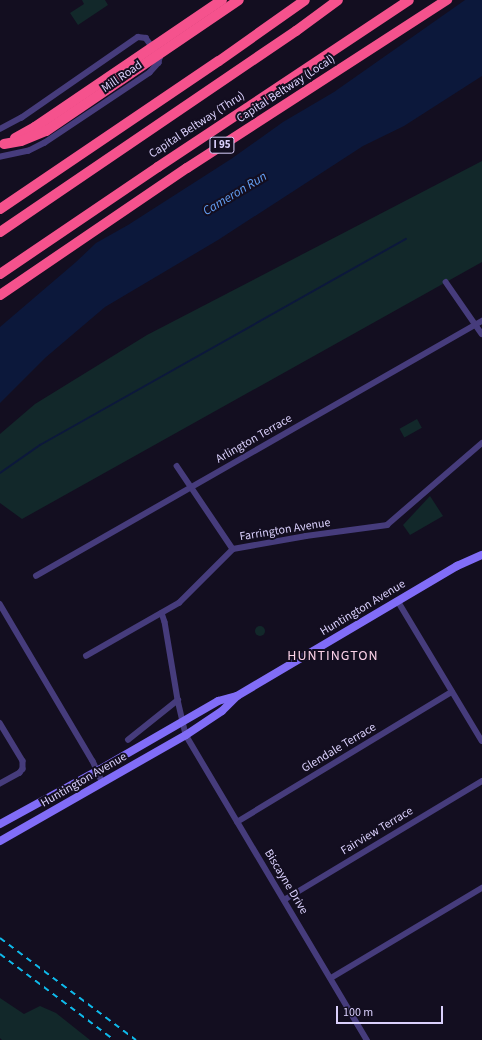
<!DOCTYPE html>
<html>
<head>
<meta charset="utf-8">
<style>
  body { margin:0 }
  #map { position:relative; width:482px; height:1040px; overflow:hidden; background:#130e20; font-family:"Source Sans 3",sans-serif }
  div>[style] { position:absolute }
  .green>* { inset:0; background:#12282a; transform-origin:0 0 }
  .round { border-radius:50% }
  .water>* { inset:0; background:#0c183b }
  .stream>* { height:2px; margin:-1px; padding:0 1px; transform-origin:1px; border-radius:1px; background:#0c183b }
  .minor>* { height:5.5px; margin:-2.75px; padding:0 2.75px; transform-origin:2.75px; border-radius:2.75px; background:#463c7c }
  .secondary>* { height:8px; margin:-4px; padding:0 4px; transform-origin:4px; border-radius:4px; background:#816df7 }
  .motorway>* { height:10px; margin:-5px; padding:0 5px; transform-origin:5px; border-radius:5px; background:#f5528d }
  .rail>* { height:2px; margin-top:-1px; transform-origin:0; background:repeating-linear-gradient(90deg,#0ebaeb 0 6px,transparent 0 11px) }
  span { translate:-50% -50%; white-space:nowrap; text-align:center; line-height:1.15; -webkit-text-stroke:4px #130e20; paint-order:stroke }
  .shield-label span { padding:1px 3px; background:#130e20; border:1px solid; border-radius:3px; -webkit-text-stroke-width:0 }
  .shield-label { font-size:11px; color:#dad0fc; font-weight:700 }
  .street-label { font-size:12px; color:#dad0fc }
  .water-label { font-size:13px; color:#64a1f6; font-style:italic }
  .quarter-label { font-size:14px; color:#fcd2e8; letter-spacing:1px }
  .scale { position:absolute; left:336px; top:1006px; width:107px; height:18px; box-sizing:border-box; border:2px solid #dad0fc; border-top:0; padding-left:5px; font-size:12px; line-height:14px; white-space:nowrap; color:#dad0fc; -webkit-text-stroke:3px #130e20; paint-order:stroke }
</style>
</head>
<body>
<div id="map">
  <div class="green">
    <i style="clip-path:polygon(82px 0,105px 0,108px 5px,78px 25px,70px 13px,84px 4px)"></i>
    <i style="clip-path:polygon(482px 161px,482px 262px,22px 519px,0 503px,0 434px,35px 404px,147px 335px)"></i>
    <i style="left:417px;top:419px;width:10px;height:20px;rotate:61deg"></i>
    <i style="clip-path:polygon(430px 496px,443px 516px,410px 535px,403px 525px)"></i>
    <i class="round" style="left:255px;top:626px;width:10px;height:10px"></i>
    <i style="clip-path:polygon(0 998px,24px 1014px,40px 1006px,56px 1013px,90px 1040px,2px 1040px,0 1038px)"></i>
  </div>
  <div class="water">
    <i style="clip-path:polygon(465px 0,482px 0,482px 76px,404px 126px,363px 146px,218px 240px,105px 307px,45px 358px,0 403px,0 327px,76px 262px,96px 243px,128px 225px,231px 159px,283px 122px,334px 92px)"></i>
  </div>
  <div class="stream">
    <i style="left:0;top:473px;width:49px;rotate:-35deg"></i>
    <i style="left:40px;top:445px;width:420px;rotate:-29.4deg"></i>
  </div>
  <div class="minor">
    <i style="left:0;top:129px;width:24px;rotate:-28deg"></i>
    <i style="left:21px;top:118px;width:142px;rotate:-34.7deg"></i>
    <i style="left:138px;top:37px;width:8px;rotate:7deg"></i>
    <i style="left:146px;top:38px;width:24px;rotate:54deg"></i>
    <i style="left:160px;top:57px;width:6px;rotate:99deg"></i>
    <i style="left:159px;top:63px;width:13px;rotate:132deg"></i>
    <i style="left:150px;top:73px;width:126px;rotate:146.3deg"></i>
    <i style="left:45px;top:143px;width:18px;rotate:153deg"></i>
    <i style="left:29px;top:151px;width:30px;rotate:168deg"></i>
    <i style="left:446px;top:282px;width:63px;rotate:55.3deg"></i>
    <i style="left:177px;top:466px;width:100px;rotate:56deg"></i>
    <i style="left:36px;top:576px;width:514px;rotate:-29.76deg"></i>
    <i style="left:398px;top:601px;width:163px;rotate:59deg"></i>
    <i style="left:0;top:604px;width:182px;rotate:59.4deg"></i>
    <i style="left:93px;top:761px;width:24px;rotate:66deg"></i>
    <i style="left:162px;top:613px;width:9px;rotate:72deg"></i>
    <i style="left:165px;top:622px;width:79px;rotate:80.5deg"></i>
    <i style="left:178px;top:700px;width:36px;rotate:77deg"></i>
    <i style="left:186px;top:735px;width:355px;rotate:59.3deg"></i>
    <i style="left:86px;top:656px;width:107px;rotate:-29.7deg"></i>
    <i style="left:179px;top:603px;width:76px;rotate:-45deg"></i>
    <i style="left:233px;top:549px;width:74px;rotate:-10.1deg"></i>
    <i style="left:306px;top:536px;width:82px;rotate:-7.7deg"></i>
    <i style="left:387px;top:525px;width:125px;rotate:-40.8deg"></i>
    <i style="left:0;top:723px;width:44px;rotate:58.8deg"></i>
    <i style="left:23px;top:761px;width:8px;rotate:90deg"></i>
    <i style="left:23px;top:769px;width:5px;rotate:127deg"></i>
    <i style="left:20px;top:773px;width:23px;rotate:151deg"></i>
    <i style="left:128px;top:740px;width:64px;rotate:-38.7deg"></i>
    <i style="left:237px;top:822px;width:251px;rotate:-31.2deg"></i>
    <i style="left:284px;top:900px;width:231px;rotate:-31deg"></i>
    <i style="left:331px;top:978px;width:176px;rotate:-30.8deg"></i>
  </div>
  <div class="secondary">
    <i style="left:0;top:824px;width:111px;rotate:-28.7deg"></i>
    <i style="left:97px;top:771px;width:140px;rotate:-30deg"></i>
    <i style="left:218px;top:701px;width:20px;rotate:-15deg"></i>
    <i style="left:237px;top:696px;width:256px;rotate:-30.6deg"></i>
    <i style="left:457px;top:566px;width:27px;rotate:-24deg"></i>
    <i style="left:0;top:841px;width:214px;rotate:-29.7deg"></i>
    <i style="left:186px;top:735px;width:43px;rotate:-33.7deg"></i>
    <i style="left:222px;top:711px;width:21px;rotate:-45deg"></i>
  </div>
  <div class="motorway">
    <i style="left:15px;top:138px;width:23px;rotate:-29deg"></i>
    <i style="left:35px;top:127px;width:226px;rotate:-34.2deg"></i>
    <i style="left:4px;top:144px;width:17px;rotate:-10deg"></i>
    <i style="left:21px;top:141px;width:27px;rotate:-22deg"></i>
    <i style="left:46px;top:131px;width:233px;rotate:-34.2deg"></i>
    <i style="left:0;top:209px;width:264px;rotate:-34.1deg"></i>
    <i style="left:219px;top:61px;width:105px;rotate:-35.3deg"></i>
    <i style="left:0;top:232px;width:358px;rotate:-34.2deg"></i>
    <i style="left:296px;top:31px;width:52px;rotate:-36.4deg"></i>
    <i style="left:0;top:274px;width:191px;rotate:-34.1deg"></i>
    <i style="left:158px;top:167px;width:301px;rotate:-33.6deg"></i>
    <i style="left:0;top:295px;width:226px;rotate:-34.2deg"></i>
    <i style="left:187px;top:168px;width:310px;rotate:-32.9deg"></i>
  </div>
  <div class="rail">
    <i style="left:0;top:938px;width:170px;rotate:36.9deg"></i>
    <i style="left:0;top:954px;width:143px;rotate:37deg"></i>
  </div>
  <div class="shield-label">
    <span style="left:222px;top:145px">I 95</span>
  </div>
  <div class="street-label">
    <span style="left:122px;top:77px;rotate:-34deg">Mill Road</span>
    <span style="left:286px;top:89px;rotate:-33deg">Capital Beltway (Local)</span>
    <span style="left:197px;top:125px;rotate:-33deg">Capital Beltway (Thru)</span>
    <span style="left:254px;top:439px;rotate:-30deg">Arlington Terrace</span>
    <span style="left:285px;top:530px;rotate:-9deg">Farrington Avenue</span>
    <span style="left:363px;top:608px;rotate:-31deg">Huntington Avenue</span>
    <span style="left:339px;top:748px;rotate:-31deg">Glendale Terrace</span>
    <span style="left:84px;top:780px;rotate:-30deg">Huntington Avenue</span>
    <span style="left:377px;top:831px;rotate:-31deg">Fairview Terrace</span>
    <span style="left:286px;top:882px;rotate:59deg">Biscayne Drive</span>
  </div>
  <div class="water-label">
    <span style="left:235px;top:194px;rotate:-31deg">Cameron Run</span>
  </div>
  <div class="quarter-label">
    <span style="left:333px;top:656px">HUNTINGTON</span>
  </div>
  <div class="scale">100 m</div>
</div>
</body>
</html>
